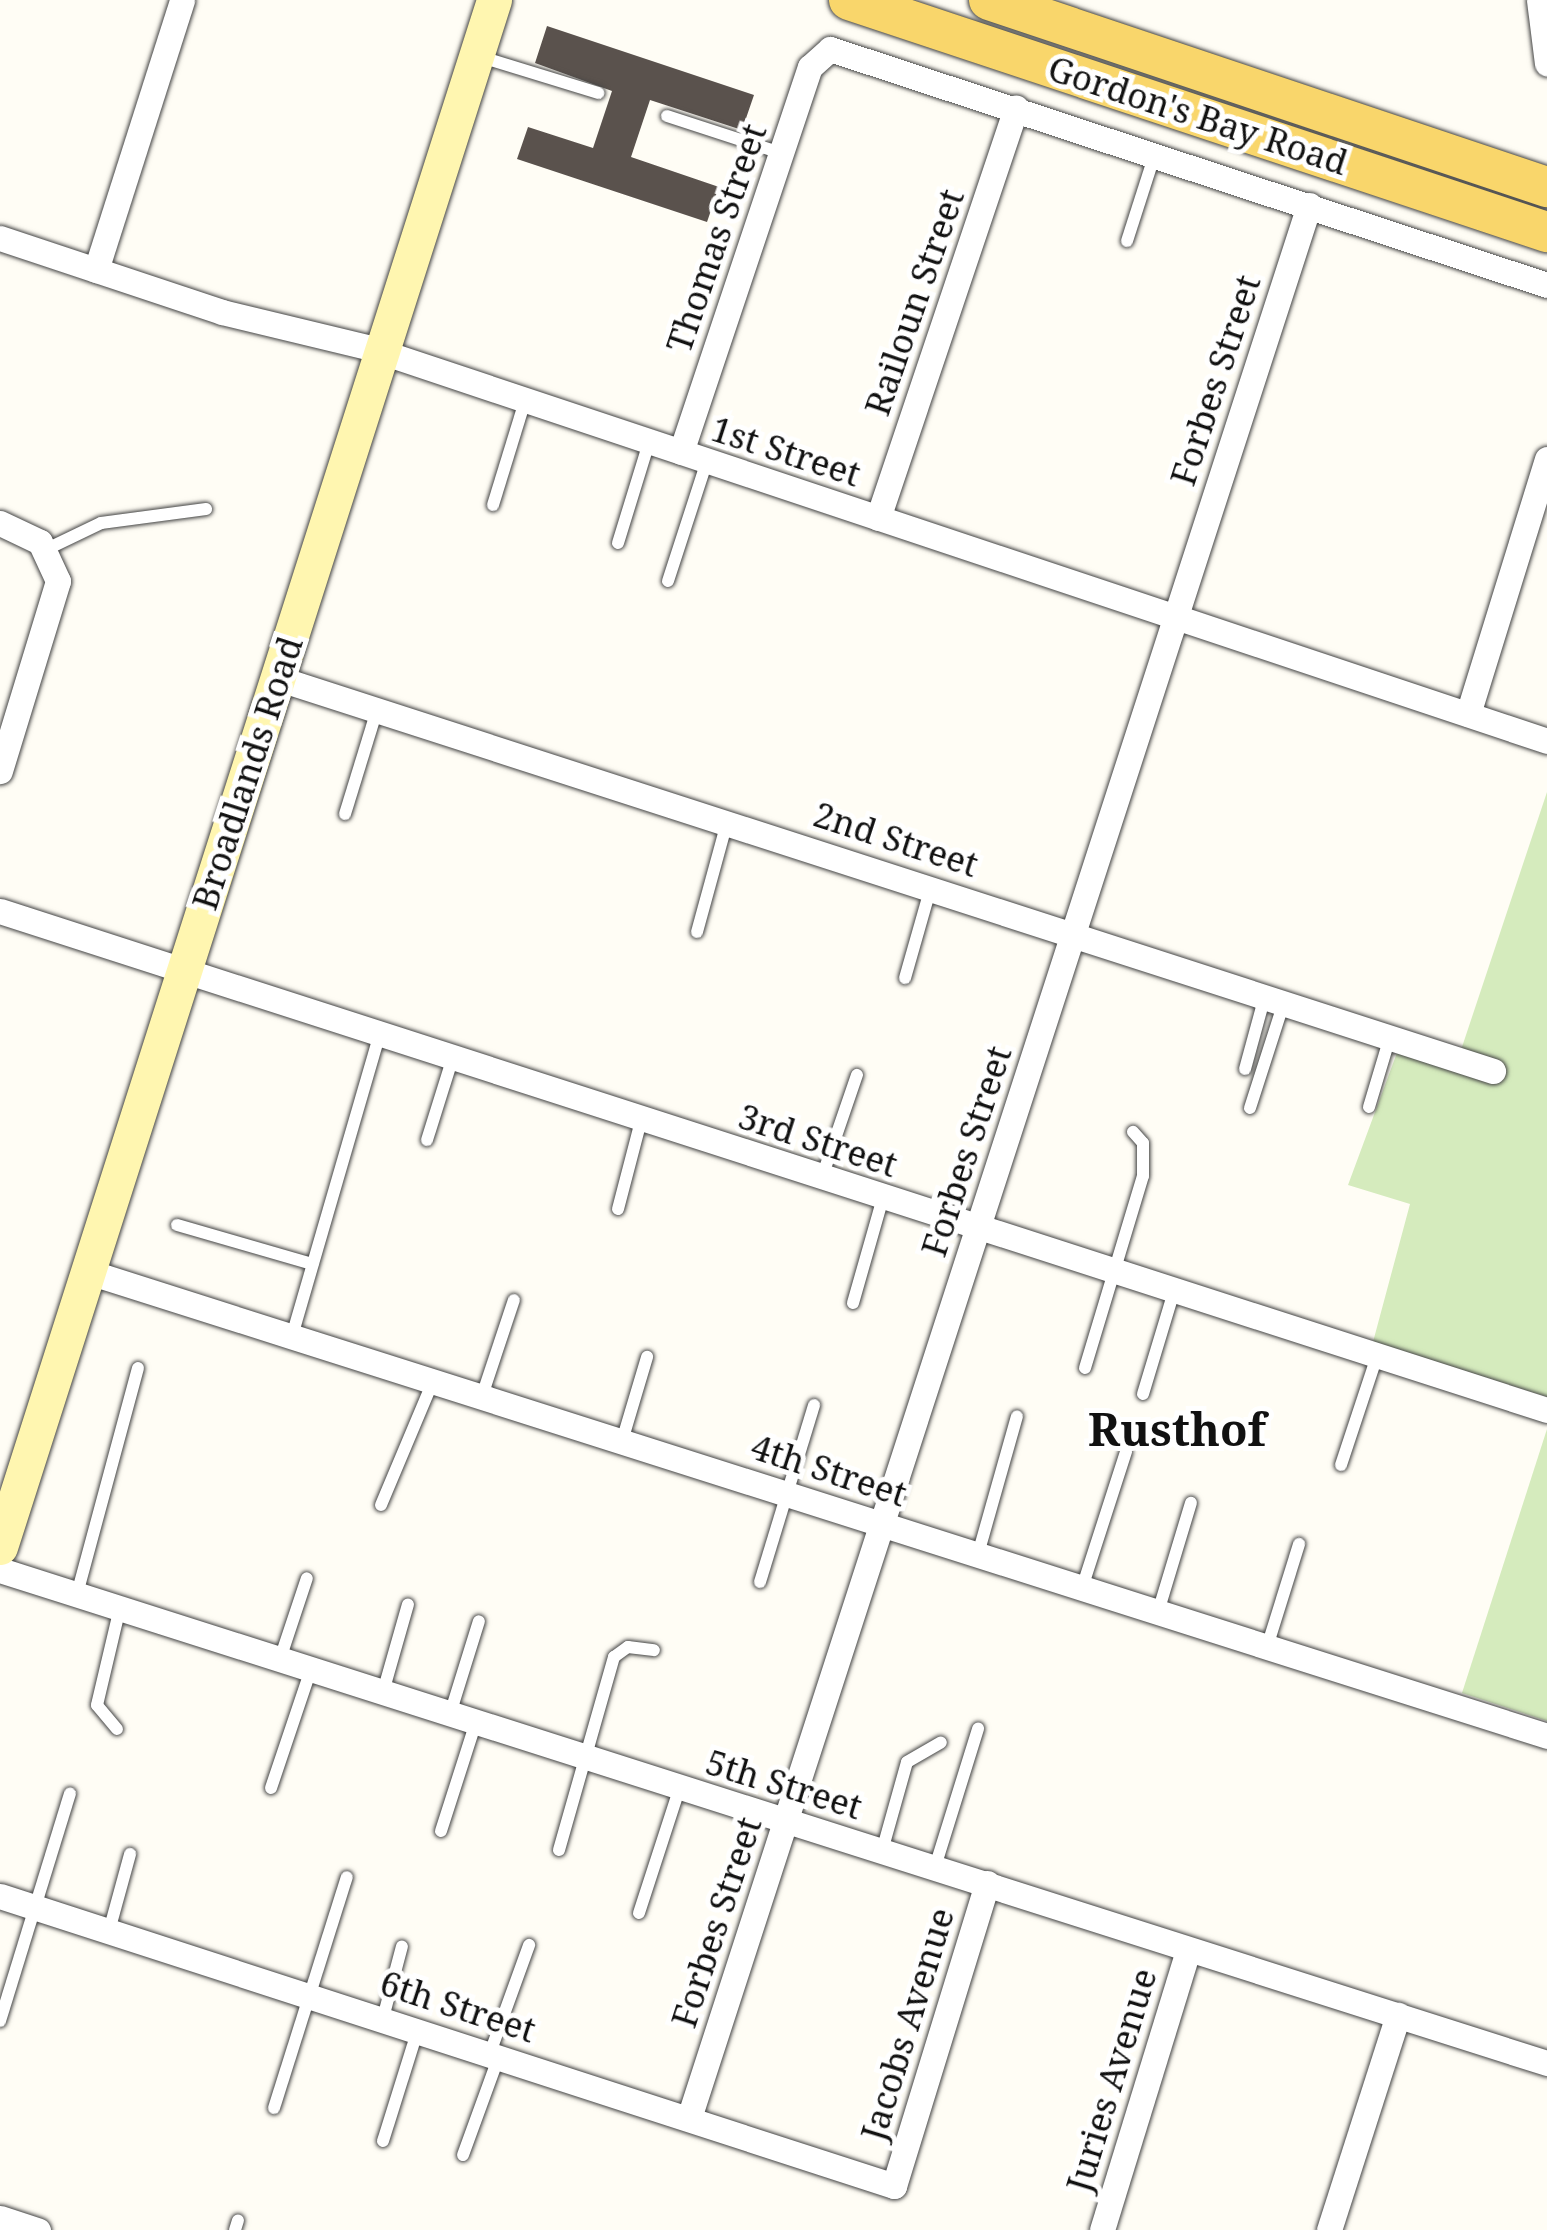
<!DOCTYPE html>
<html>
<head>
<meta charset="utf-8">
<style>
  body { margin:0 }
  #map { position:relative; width:1547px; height:2230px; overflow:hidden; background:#fffdf5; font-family:"Noto Serif",serif }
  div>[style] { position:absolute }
  .green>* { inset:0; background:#d5ebbd }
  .building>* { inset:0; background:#5a524d }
  .roads { filter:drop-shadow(0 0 2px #444) drop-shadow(0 0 2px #444) }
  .lane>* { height:12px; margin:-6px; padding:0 6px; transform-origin:6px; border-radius:6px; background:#fff }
  .street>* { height:25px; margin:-12.5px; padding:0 12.5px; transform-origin:12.5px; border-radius:12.5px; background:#fff }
  .secondary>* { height:35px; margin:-17.5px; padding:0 17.5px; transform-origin:17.5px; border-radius:17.5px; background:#fff6b0 }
  .primary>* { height:40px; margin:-20px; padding:0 20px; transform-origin:20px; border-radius:20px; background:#f9d66b }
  span { translate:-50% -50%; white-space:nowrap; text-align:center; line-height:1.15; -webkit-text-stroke:10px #fff; paint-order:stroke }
  .street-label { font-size:35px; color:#111 }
  .district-label { font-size:45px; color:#111; font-weight:700 }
</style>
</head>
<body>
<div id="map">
  <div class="green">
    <i style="clip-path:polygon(1547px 792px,1547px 1397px,1373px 1342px,1410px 1204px,1348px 1185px,1398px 1050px,1455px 1068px)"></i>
    <i style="clip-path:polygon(1547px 1429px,1547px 1721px,1462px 1693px)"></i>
  </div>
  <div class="building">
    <i style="clip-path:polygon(547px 26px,754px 95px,742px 130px,650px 100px,631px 157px,719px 187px,707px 222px,517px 159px,528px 127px,593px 148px,612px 91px,535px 63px)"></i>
  </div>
  <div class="roads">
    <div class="lane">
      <i style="left:478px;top:56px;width:126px;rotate:17.1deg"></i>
      <i style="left:667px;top:116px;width:120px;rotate:18deg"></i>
      <i style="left:1127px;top:241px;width:91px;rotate:-72.2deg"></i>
      <i style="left:493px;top:505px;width:109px;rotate:-72.9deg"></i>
      <i style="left:618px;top:543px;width:106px;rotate:-72.9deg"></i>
      <i style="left:47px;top:549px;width:60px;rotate:-25.7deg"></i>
      <i style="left:101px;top:523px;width:106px;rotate:-7.6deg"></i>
      <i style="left:668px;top:581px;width:126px;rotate:-72deg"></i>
      <i style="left:345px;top:814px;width:109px;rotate:-72.9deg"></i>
      <i style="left:697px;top:932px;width:114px;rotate:-74.7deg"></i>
      <i style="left:905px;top:978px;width:95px;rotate:-74.1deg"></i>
      <i style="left:1245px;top:1069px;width:76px;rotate:-74.7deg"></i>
      <i style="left:1369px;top:1107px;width:73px;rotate:-73.3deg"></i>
      <i style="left:1250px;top:1108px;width:111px;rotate:-72.2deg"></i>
      <i style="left:427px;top:1140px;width:84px;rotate:-72.6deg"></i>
      <i style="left:822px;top:1177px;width:108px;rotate:-71.1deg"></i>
      <i style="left:618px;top:1209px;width:91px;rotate:-75.4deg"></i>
      <i style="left:177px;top:1225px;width:141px;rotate:16.1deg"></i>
      <i style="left:853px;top:1303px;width:109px;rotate:-74.1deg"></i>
      <i style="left:292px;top:1336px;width:311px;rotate:-73.8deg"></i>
      <i style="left:1085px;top:1368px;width:201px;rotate:-73.2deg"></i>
      <i style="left:1143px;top:1176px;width:33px;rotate:-90deg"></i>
      <i style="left:1143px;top:1143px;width:15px;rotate:-132deg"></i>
      <i style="left:1143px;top:1394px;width:108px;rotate:-73.2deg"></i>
      <i style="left:482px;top:1396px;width:101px;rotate:-71.6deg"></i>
      <i style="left:622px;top:1441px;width:88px;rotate:-73.4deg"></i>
      <i style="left:1341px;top:1465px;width:115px;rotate:-71.7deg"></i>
      <i style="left:381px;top:1505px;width:134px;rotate:-67.2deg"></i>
      <i style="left:978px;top:1554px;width:143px;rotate:-74.2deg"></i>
      <i style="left:760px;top:1582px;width:185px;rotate:-73deg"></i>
      <i style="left:1082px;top:1588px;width:143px;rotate:-72.1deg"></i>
      <i style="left:77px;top:1594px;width:234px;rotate:-74.9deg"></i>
      <i style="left:1158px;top:1612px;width:114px;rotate:-73.2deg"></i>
      <i style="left:1267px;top:1647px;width:108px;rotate:-72.7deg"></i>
      <i style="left:280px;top:1659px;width:85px;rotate:-71.6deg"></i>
      <i style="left:383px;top:1692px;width:91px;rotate:-74.1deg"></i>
      <i style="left:450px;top:1714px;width:97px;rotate:-72.7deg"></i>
      <i style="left:117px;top:1729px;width:31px;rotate:-130deg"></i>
      <i style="left:97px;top:1705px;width:100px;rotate:-76.7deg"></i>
      <i style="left:271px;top:1788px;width:126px;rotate:-71.4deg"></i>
      <i style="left:441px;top:1831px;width:114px;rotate:-72.2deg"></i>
      <i style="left:559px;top:1850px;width:201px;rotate:-74.1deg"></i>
      <i style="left:614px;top:1657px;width:17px;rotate:-36deg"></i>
      <i style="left:628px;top:1647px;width:26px;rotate:7deg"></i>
      <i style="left:882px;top:1851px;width:92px;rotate:-74.3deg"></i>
      <i style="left:907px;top:1762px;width:39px;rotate:-30deg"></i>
      <i style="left:935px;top:1867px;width:145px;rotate:-72.7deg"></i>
      <i style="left:639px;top:1913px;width:133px;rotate:-72deg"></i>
      <i style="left:109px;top:1931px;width:80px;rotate:-74.7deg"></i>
      <i style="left:383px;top:2018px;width:74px;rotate:-75.2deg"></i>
      <i style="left:0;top:2021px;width:238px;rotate:-72.9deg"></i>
      <i style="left:490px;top:2053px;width:115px;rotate:-70.1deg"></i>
      <i style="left:274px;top:2108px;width:242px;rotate:-72.5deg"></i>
      <i style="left:383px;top:2141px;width:117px;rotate:-72.6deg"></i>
      <i style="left:463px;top:2155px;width:105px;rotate:-70deg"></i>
      <i style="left:235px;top:2230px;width:10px;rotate:-73deg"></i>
    </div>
    <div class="street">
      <i style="left:1539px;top:0;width:64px;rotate:82.8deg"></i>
      <i style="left:0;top:238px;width:234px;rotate:18.4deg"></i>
      <i style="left:222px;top:312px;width:149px;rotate:13.6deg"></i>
      <i style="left:367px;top:347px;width:1244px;rotate:18.46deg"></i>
      <i style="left:96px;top:270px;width:283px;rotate:-72.3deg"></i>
      <i style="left:681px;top:452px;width:406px;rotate:-71.5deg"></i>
      <i style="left:810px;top:67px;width:27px;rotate:-42deg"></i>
      <i style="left:830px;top:49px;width:755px;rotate:18.22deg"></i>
      <i style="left:878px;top:518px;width:433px;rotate:-71.4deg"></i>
      <i style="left:0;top:523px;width:44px;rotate:25.4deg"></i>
      <i style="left:40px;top:542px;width:43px;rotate:65.2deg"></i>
      <i style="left:58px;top:581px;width:199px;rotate:107deg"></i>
      <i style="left:277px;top:678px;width:1278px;rotate:17.91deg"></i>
      <i style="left:1468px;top:714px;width:267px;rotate:-72.8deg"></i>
      <i style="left:0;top:911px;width:1625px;rotate:17.88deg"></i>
      <i style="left:89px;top:1272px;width:1530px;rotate:17.65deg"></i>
      <i style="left:0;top:1570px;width:1624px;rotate:17.68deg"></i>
      <i style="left:0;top:1896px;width:940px;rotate:17.97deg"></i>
      <i style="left:894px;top:2186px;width:317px;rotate:-72.9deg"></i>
      <i style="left:689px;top:2118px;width:2011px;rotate:-72.04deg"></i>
      <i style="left:0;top:2218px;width:40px;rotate:18deg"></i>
      <i style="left:1102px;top:2230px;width:293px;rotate:-72.9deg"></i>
      <i style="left:1329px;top:2230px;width:226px;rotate:-72.2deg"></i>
    </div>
    <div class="secondary">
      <i style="left:0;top:1547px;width:1624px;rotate:-72.29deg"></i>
    </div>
    <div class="primary">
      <i style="left:849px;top:0;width:736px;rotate:18.39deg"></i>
      <i style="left:989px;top:0;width:589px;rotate:18.53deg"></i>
    </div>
  </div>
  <div class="street-label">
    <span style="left:1198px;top:115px;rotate:18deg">Gordon's Bay Road</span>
    <span style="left:716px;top:238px;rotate:-71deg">Thomas Street</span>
    <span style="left:914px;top:302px;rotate:-71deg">Railoun Street</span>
    <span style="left:1215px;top:380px;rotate:-72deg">Forbes Street</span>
    <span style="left:786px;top:451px;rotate:18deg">1st Street</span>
    <span style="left:247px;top:773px;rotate:-72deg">Broadlands Road</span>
    <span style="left:896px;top:839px;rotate:18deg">2nd Street</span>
    <span style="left:818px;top:1140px;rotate:18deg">3rd Street</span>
    <span style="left:966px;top:1151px;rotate:-72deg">Forbes Street</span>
    <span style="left:829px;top:1470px;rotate:18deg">4th Street</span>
    <span style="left:784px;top:1784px;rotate:17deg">5th Street</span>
    <span style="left:716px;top:1922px;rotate:-72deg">Forbes Street</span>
    <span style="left:458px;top:2006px;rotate:18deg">6th Street</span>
    <span style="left:907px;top:2024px;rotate:-73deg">Jacobs Avenue</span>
    <span style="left:1111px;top:2080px;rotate:-73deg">Juries Avenue</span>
  </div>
  <div class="district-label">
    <span style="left:1177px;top:1429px">Rusthof</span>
  </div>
</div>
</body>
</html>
